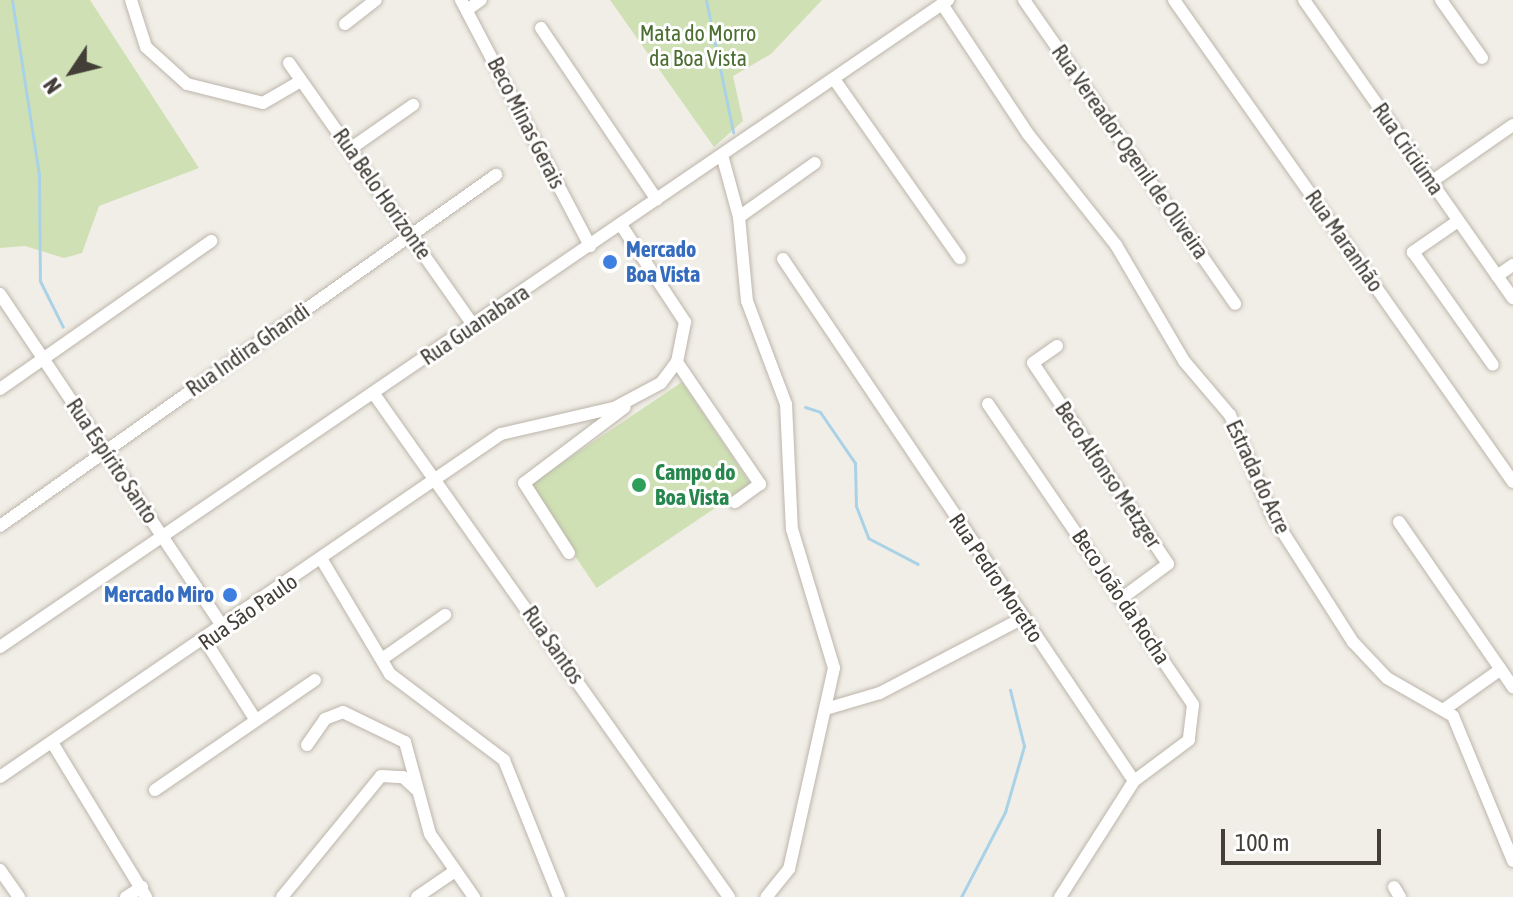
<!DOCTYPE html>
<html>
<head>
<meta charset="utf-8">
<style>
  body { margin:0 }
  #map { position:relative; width:1513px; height:897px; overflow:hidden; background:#f1eee7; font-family:"Asap Condensed",sans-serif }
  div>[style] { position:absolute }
  .green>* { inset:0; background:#cfe1b4; transform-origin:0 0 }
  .stream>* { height:3px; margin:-1.5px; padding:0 1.5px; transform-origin:1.5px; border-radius:1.5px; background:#aad2e7 }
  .roads { filter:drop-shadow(0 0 2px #bcb5ab) drop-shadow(0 0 2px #bcb5ab) }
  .minor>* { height:12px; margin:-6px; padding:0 6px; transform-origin:6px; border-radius:6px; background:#fff }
  .dots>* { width:22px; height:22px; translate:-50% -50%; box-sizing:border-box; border:4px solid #fff; border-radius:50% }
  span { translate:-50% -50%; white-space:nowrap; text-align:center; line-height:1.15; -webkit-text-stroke:6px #fff; paint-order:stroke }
  .park-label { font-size:22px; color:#4c6e31 }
  .street-label { font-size:22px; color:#433e37 }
  .shop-label { font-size:22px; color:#366cbe; font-weight:700 }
  .left { translate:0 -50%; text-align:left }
  .right { translate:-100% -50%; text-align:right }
  .leisure-label { font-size:22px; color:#27864d; font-weight:700 }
  .north { position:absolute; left:32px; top:32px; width:80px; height:80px; -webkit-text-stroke:6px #fff; paint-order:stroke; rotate:235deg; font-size:22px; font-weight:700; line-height:32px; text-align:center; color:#433e37 }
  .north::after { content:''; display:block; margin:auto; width:28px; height:36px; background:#433e37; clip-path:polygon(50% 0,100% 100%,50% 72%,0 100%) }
  .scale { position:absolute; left:1221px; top:829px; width:160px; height:36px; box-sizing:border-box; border:4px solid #433e37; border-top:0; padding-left:10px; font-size:24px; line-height:28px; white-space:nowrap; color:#433e37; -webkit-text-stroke:6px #fff; paint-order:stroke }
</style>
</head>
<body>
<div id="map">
  <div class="green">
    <i style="clip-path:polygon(0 0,90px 0,199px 168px,99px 206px,82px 253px,64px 258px,25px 246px,0 248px)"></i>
    <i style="clip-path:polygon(610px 0,822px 0,771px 54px,733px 76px,743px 121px,714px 147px)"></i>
    <i style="left:682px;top:382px;width:123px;height:186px;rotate:56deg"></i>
  </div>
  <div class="stream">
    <i style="left:12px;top:0;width:176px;rotate:81.2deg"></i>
    <i style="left:39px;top:174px;width:107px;rotate:89.5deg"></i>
    <i style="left:40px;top:281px;width:51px;rotate:63.4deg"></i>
    <i style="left:706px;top:0;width:135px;rotate:78.4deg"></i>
    <i style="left:805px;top:407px;width:16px;rotate:18deg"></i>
    <i style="left:820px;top:412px;width:62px;rotate:55.5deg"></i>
    <i style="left:855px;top:463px;width:43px;rotate:88.7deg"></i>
    <i style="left:856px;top:506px;width:34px;rotate:69deg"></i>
    <i style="left:868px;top:538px;width:56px;rotate:27.5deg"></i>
    <i style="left:961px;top:897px;width:96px;rotate:-62.6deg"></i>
    <i style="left:1005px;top:812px;width:69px;rotate:-73.9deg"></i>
    <i style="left:1024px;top:746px;width:58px;rotate:-104deg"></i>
  </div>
  <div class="roads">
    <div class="minor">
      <i style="left:131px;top:0;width:49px;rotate:72.3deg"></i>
      <i style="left:146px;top:47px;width:55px;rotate:42.1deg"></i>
      <i style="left:187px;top:84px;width:78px;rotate:14deg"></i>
      <i style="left:263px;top:103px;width:44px;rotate:-30.1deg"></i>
      <i style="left:461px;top:0;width:278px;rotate:62.3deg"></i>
      <i style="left:1024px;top:0;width:370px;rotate:55.2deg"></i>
      <i style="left:1174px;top:0;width:589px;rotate:54.88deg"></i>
      <i style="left:1304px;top:0;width:364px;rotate:55deg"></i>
      <i style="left:1441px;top:0;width:71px;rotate:54.7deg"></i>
      <i style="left:942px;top:4px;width:156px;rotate:56.5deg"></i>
      <i style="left:1028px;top:134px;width:142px;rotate:51.6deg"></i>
      <i style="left:1116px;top:245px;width:134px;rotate:59.6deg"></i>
      <i style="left:1184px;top:361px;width:71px;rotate:49.6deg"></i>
      <i style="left:1230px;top:415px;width:108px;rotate:67.2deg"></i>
      <i style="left:1272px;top:515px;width:151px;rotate:57.5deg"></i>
      <i style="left:1353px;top:642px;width:50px;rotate:46.6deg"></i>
      <i style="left:1387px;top:678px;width:76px;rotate:29.9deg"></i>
      <i style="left:1453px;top:716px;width:157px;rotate:67.5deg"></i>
      <i style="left:467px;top:10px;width:17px;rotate:-36deg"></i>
      <i style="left:345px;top:24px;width:39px;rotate:-38deg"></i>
      <i style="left:541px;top:28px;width:207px;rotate:56deg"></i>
      <i style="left:289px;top:63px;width:322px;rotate:54.9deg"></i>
      <i style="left:834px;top:79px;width:219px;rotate:54.9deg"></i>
      <i style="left:350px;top:149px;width:77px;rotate:-34.9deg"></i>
      <i style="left:722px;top:155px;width:64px;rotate:74.7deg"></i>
      <i style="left:739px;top:217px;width:84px;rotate:84.6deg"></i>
      <i style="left:747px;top:301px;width:110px;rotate:69.3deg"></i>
      <i style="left:786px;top:404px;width:125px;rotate:87.3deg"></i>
      <i style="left:792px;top:529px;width:145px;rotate:73.2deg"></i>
      <i style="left:834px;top:668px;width:206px;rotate:102.6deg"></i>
      <i style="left:789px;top:869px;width:36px;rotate:129deg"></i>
      <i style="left:1431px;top:182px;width:100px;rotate:-34.8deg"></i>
      <i style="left:739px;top:217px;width:93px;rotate:-35.4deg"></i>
      <i style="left:1458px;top:221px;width:55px;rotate:145.4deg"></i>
      <i style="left:1413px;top:252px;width:138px;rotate:54.7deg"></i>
      <i style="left:783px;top:259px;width:629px;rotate:56.08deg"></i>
      <i style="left:1134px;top:781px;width:138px;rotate:122.5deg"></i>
      <i style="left:1497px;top:276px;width:19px;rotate:-35deg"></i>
      <i style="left:0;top:294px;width:403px;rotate:56.2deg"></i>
      <i style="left:1057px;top:346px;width:29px;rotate:145deg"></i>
      <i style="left:1033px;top:363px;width:242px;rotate:56.1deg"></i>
      <i style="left:1168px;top:564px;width:57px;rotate:143.5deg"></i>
      <i style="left:677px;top:362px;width:148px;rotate:55.8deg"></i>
      <i style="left:760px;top:484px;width:31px;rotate:144deg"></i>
      <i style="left:0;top:389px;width:258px;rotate:-35deg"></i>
      <i style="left:374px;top:394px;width:616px;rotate:54.79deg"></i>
      <i style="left:988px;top:404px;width:364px;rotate:55.7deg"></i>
      <i style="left:1193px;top:705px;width:35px;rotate:97deg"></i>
      <i style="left:1189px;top:740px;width:69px;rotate:143.3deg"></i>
      <i style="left:1399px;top:522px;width:201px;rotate:55.4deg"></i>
      <i style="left:0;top:526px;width:608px;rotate:-35.29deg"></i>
      <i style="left:569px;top:553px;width:83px;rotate:-122.7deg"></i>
      <i style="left:524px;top:483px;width:126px;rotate:-37deg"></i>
      <i style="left:322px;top:560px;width:133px;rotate:59.2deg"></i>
      <i style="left:390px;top:674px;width:143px;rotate:37deg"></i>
      <i style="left:504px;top:760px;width:148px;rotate:68.1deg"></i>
      <i style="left:206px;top:642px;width:91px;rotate:57.5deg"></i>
      <i style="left:0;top:647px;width:1148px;rotate:-34.31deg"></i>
      <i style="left:382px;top:659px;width:77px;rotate:-34.9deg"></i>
      <i style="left:829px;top:708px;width:53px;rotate:-16.4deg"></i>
      <i style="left:880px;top:693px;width:161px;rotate:-27.7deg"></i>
      <i style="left:1446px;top:708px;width:67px;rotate:-35.3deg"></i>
      <i style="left:53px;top:744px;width:179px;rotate:58.7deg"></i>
      <i style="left:307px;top:745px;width:32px;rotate:-55deg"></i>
      <i style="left:325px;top:719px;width:19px;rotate:-21deg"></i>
      <i style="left:343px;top:712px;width:69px;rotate:25.8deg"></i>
      <i style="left:405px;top:742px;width:95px;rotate:74.8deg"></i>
      <i style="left:430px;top:834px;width:77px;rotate:55.1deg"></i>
      <i style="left:0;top:777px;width:607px;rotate:-34.4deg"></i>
      <i style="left:501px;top:434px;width:116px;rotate:-13deg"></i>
      <i style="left:614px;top:408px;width:53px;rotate:-28deg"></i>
      <i style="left:661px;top:383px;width:26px;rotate:-53deg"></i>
      <i style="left:677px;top:362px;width:41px;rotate:-78.7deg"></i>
      <i style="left:685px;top:322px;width:116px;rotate:-123.4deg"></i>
      <i style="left:155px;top:790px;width:194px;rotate:-34.5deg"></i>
      <i style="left:0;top:870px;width:33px;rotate:55deg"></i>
      <i style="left:1394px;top:887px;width:12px;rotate:59deg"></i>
      <i style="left:126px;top:897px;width:19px;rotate:-32deg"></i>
      <i style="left:282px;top:897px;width:156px;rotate:-50.7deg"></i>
      <i style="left:381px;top:776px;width:22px;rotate:3deg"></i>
      <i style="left:403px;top:777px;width:21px;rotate:43deg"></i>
      <i style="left:417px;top:897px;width:46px;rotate:-34.4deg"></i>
    </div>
  </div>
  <div class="dots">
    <i style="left:610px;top:262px;background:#3f7fe0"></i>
    <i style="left:639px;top:485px;background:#2e9e5b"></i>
    <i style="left:230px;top:595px;background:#3f7fe0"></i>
  </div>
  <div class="park-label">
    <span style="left:698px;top:46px">Mata do Morro<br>da Boa Vista</span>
  </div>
  <div class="street-label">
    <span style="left:526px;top:123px;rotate:63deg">Beco Minas Gerais</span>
    <span style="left:1408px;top:149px;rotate:55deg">Rua Criciúma</span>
    <span style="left:1130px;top:152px;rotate:55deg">Rua Vereador Ogenil de Oliveira</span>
    <span style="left:382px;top:194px;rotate:55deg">Rua Belo Horizonte</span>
    <span style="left:1344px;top:241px;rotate:55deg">Rua Maranhão</span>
    <span style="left:475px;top:325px;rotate:-34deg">Rua Guanabara</span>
    <span style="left:248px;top:350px;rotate:-35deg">Rua Indira Ghandi</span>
    <span style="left:112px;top:461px;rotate:56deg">Rua Espírito Santo</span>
    <span style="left:1108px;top:475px;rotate:56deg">Beco Alfonso Metzger</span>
    <span style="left:1258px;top:477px;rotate:65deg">Estrada do Acre</span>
    <span style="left:996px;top:578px;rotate:56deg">Rua Pedro Moretto</span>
    <span style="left:1121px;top:597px;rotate:56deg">Beco João da Rocha</span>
    <span style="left:248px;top:612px;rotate:-35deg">Rua São Paulo</span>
    <span style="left:553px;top:645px;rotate:55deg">Rua Santos</span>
  </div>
  <div class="shop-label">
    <span class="left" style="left:626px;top:262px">Mercado<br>Boa Vista</span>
    <span class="right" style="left:214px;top:595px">Mercado Miro</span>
  </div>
  <div class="leisure-label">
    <span class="left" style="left:655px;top:485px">Campo do<br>Boa Vista</span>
  </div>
  <div class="north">N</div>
  <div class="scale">100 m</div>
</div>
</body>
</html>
